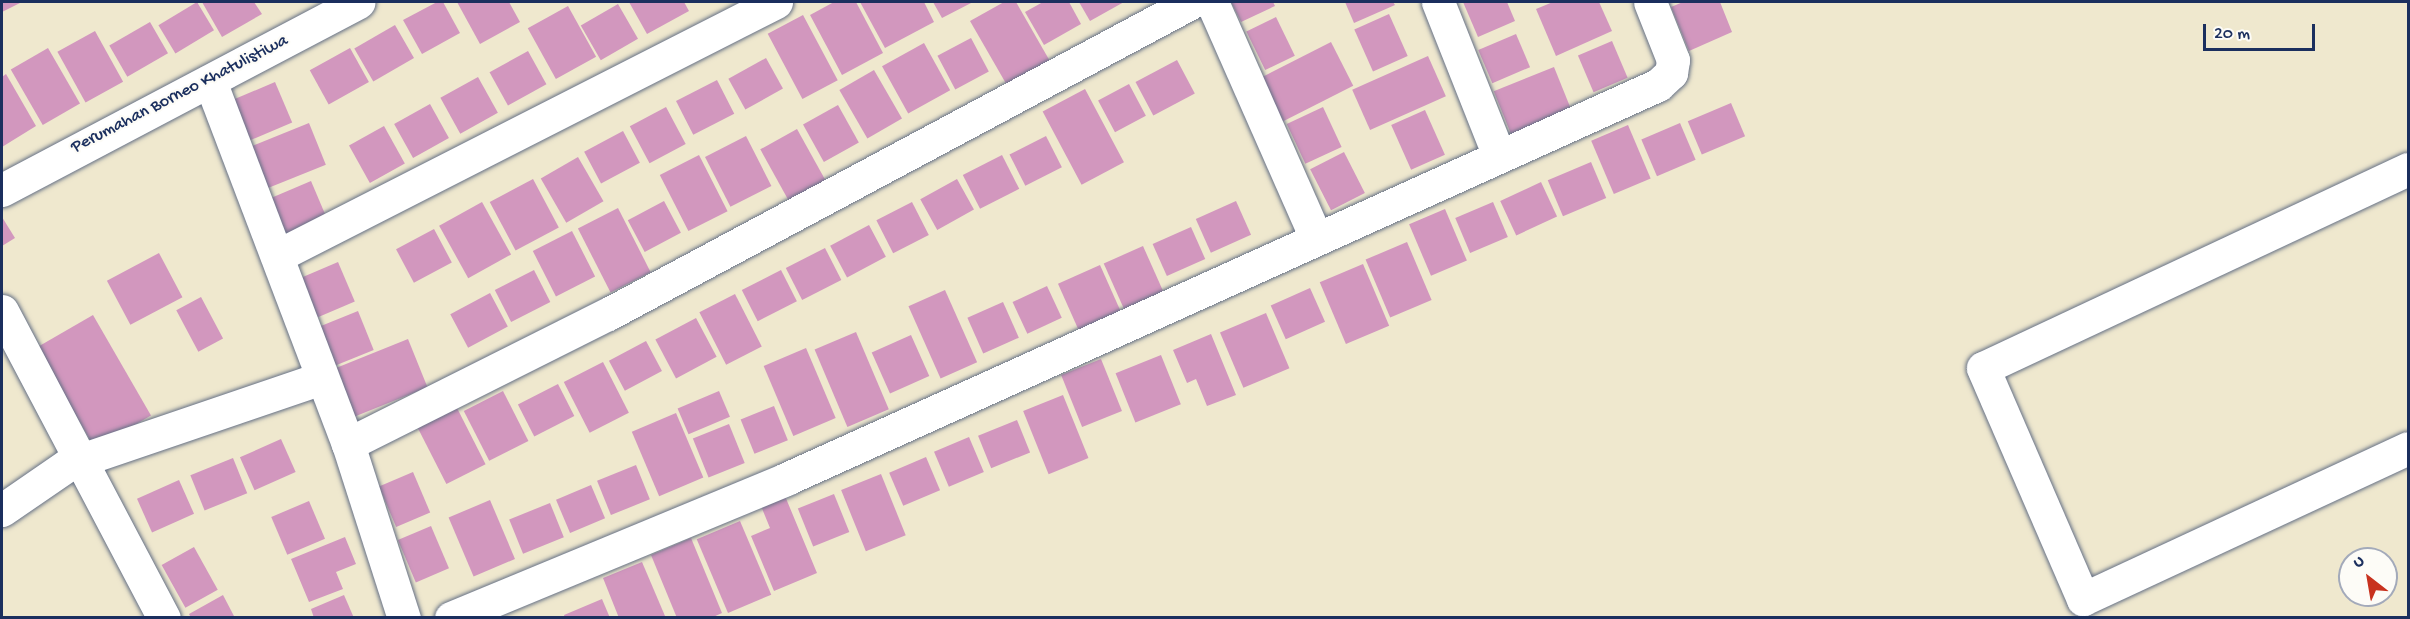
<!DOCTYPE html>
<html>
<head>
<meta charset="utf-8">
<style>
  body { margin:0 }
  #map { position:relative; width:2410px; height:619px; overflow:hidden; background:#efe8ce; font-family:"Gochi Hand",sans-serif }
  div>[style] { position:absolute }
  .building>* { inset:0; background:#d297be; transform-origin:0 0 }
  .roads { filter:drop-shadow(0 0 2px #657085) drop-shadow(0 0 2px #657085) }
  .street>* { height:33px; margin:-16.5px; padding:0 16.5px; transform-origin:16.5px; border-radius:16.5px; background:#fff }
  span { translate:-50% -50%; white-space:nowrap; text-align:center; line-height:1.15; -webkit-text-stroke:4.5px #fdfcf7; paint-order:stroke }
  .street-label { font-size:18px; color:#1b2f5e }
  .frame { position:absolute; inset:0; border:3px solid #1b2f5e; pointer-events:none }
  .north { position:absolute; left:2338px; top:547px; width:60px; height:60px; box-sizing:border-box; background:#fdfcf7; border:2px solid #a3aaba; border-radius:50%; rotate:329deg; font-size:16px; font-weight:700; line-height:24px; text-align:center; color:#1b2f5e }
  .north::after { content:''; display:block; margin:auto; width:21px; height:27px; background:#c8321e; clip-path:polygon(50% 0,100% 100%,50% 72%,0 100%) }
  .scale { position:absolute; left:2203px; top:24px; width:112px; height:27px; box-sizing:border-box; border:3px solid #1b2f5e; border-top:0; padding-left:8px; font-size:18px; line-height:21px; white-space:nowrap; color:#1b2f5e; -webkit-text-stroke:4px #fdfcf7; paint-order:stroke }
</style>
</head>
<body>
<div id="map">
  <div class="building">
    <i style="clip-path:polygon(2px 2px,22px 2px,2px 12px)"></i>
    <i style="left:197px;top:2px;width:33px;height:45px;rotate:59deg"></i>
    <i style="clip-path:polygon(202px 2px,254px 2px,262px 14px,222px 37px)"></i>
    <i style="clip-path:polygon(437px 2px,443px 2px,460px 33px,422px 54px,403px 20px)"></i>
    <i style="clip-path:polygon(457px 2px,509px 2px,520px 22px,480px 44px)"></i>
    <i style="clip-path:polygon(629px 2px,684px 2px,689px 11px,647px 34px)"></i>
    <i style="clip-path:polygon(834px 2px,856px 2px,883px 53px,842px 75px,810px 15px)"></i>
    <i style="clip-path:polygon(860px 2px,924px 2px,934px 22px,885px 48px)"></i>
    <i style="clip-path:polygon(933px 2px,973px 2px,942px 18px)"></i>
    <i style="clip-path:polygon(1004px 2px,1016px 2px,1051px 63px,1008px 87px,970px 21px)"></i>
    <i style="clip-path:polygon(1043px 2px,1069px 2px,1081px 24px,1044px 45px,1025px 12px)"></i>
    <i style="clip-path:polygon(1079px 2px,1124px 2px,1090px 21px)"></i>
    <i style="clip-path:polygon(1231px 2px,1273px 2px,1275px 6px,1241px 22px)"></i>
    <i style="clip-path:polygon(1345px 2px,1393px 2px,1395px 5px,1354px 23px)"></i>
    <i style="clip-path:polygon(1463px 2px,1507px 2px,1515px 21px,1478px 37px)"></i>
    <i style="clip-path:polygon(1553px 2px,1599px 2px,1612px 31px,1556px 56px,1536px 9px)"></i>
    <i style="clip-path:polygon(1683px 2px,1720px 2px,1732px 32px,1689px 51px,1671px 7px)"></i>
    <i style="left:618px;top:4px;width:40px;height:43px;rotate:60deg"></i>
    <i style="left:568px;top:6px;width:58px;height:46px;rotate:61deg"></i>
    <i style="left:1389px;top:14px;width:46px;height:38px;rotate:66deg"></i>
    <i style="left:803px;top:15px;width:74px;height:40px;rotate:62deg"></i>
    <i style="left:1276px;top:17px;width:43px;height:33px;rotate:64deg"></i>
    <i style="left:150px;top:22px;width:36px;height:47px;rotate:60deg"></i>
    <i style="left:395px;top:25px;width:38px;height:47px;rotate:60deg"></i>
    <i style="left:95px;top:31px;width:58px;height:43px;rotate:61deg"></i>
    <i style="left:1516px;top:34px;width:36px;height:41px;rotate:67deg"></i>
    <i style="left:971px;top:38px;width:38px;height:38px;rotate:62deg"></i>
    <i style="left:1612px;top:41px;width:40px;height:37px;rotate:67deg"></i>
    <i style="left:1331px;top:42px;width:49px;height:83px;rotate:63deg"></i>
    <i style="left:924px;top:43px;width:54px;height:48px;rotate:61deg"></i>
    <i style="left:48px;top:48px;width:64px;height:43px;rotate:60deg"></i>
    <i style="left:350px;top:48px;width:39px;height:46px;rotate:61deg"></i>
    <i style="left:528px;top:51px;width:38px;height:44px;rotate:61deg"></i>
    <i style="left:1428px;top:56px;width:44px;height:83px;rotate:66deg"></i>
    <i style="left:766px;top:58px;width:35px;height:43px;rotate:61deg"></i>
    <i style="left:1177px;top:60px;width:38px;height:47px;rotate:62deg"></i>
    <i style="left:1554px;top:67px;width:53px;height:65px;rotate:68deg"></i>
    <i style="left:874px;top:70px;width:56px;height:40px;rotate:60deg"></i>
    <i style="clip-path:polygon(6px 74px,36px 126px,2px 147px,2px 77px)"></i>
    <i style="left:478px;top:77px;width:41px;height:43px;rotate:61deg"></i>
    <i style="left:717px;top:80px;width:38px;height:46px;rotate:63deg"></i>
    <i style="left:275px;top:82px;width:44px;height:47px;rotate:67deg"></i>
    <i style="left:1129px;top:84px;width:36px;height:35px;rotate:62deg"></i>
    <i style="left:1085px;top:89px;width:83px;height:48px;rotate:62deg"></i>
    <i style="left:1731px;top:103px;width:36px;height:47px;rotate:67deg"></i>
    <i style="left:430px;top:104px;width:39px;height:41px;rotate:61deg"></i>
    <i style="left:838px;top:105px;width:43px;height:40px;rotate:61deg"></i>
    <i style="left:666px;top:107px;width:42px;height:41px;rotate:62deg"></i>
    <i style="left:1323px;top:107px;width:44px;height:40px;rotate:65deg"></i>
    <i style="left:1425px;top:110px;width:49px;height:37px;rotate:66deg"></i>
    <i style="left:309px;top:123px;width:45px;height:63px;rotate:68deg"></i>
    <i style="left:1680px;top:123px;width:40px;height:42px;rotate:67deg"></i>
    <i style="left:1628px;top:125px;width:58px;height:40px;rotate:67deg"></i>
    <i style="left:384px;top:126px;width:43px;height:40px;rotate:61deg"></i>
    <i style="left:797px;top:129px;width:63px;height:42px;rotate:61deg"></i>
    <i style="left:623px;top:131px;width:36px;height:44px;rotate:62deg"></i>
    <i style="left:746px;top:136px;width:56px;height:46px;rotate:63deg"></i>
    <i style="left:1046px;top:136px;width:35px;height:41px;rotate:63deg"></i>
    <i style="left:1344px;top:152px;width:46px;height:38px;rotate:63deg"></i>
    <i style="left:699px;top:155px;width:63px;height:44px;rotate:63deg"></i>
    <i style="left:1002px;top:155px;width:38px;height:44px;rotate:63deg"></i>
    <i style="left:578px;top:157px;width:51px;height:43px;rotate:60deg"></i>
    <i style="left:1591px;top:162px;width:39px;height:47px;rotate:67deg"></i>
    <i style="left:533px;top:179px;width:55px;height:49px;rotate:62deg"></i>
    <i style="left:957px;top:179px;width:35px;height:42px;rotate:61deg"></i>
    <i style="left:311px;top:181px;width:47px;height:46px;rotate:67deg"></i>
    <i style="left:1541px;top:182px;width:38px;height:45px;rotate:65deg"></i>
    <i style="left:664px;top:201px;width:36px;height:41px;rotate:62deg"></i>
    <i style="left:1236px;top:201px;width:37px;height:44px;rotate:66deg"></i>
    <i style="left:482px;top:202px;width:60px;height:49px;rotate:61deg"></i>
    <i style="left:912px;top:202px;width:37px;height:40px;rotate:63deg"></i>
    <i style="left:1493px;top:202px;width:38px;height:41px;rotate:67deg"></i>
    <i style="left:618px;top:208px;width:72px;height:45px;rotate:63deg"></i>
    <i style="left:1445px;top:209px;width:56px;height:39px;rotate:67deg"></i>
    <i style="clip-path:polygon(2px 217px,15px 238px,2px 246px)"></i>
    <i style="left:869px;top:225px;width:36px;height:44px;rotate:62deg"></i>
    <i style="left:1191px;top:227px;width:35px;height:42px;rotate:66deg"></i>
    <i style="left:434px;top:229px;width:38px;height:43px;rotate:62deg"></i>
    <i style="left:572px;top:231px;width:51px;height:44px;rotate:63deg"></i>
    <i style="left:1407px;top:242px;width:63px;height:45px;rotate:67deg"></i>
    <i style="left:1143px;top:246px;width:51px;height:43px;rotate:66deg"></i>
    <i style="left:825px;top:248px;width:36px;height:44px;rotate:63deg"></i>
    <i style="left:159px;top:253px;width:50px;height:59px;rotate:62deg"></i>
    <i style="left:338px;top:262px;width:43px;height:42px;rotate:67deg"></i>
    <i style="left:1363px;top:264px;width:67px;height:47px;rotate:67deg"></i>
    <i style="left:1100px;top:265px;width:51px;height:46px;rotate:66deg"></i>
    <i style="left:534px;top:270px;width:36px;height:44px;rotate:63deg"></i>
    <i style="left:781px;top:270px;width:35px;height:44px;rotate:63deg"></i>
    <i style="left:1047px;top:286px;width:35px;height:38px;rotate:65deg"></i>
    <i style="left:1310px;top:288px;width:37px;height:43px;rotate:66deg"></i>
    <i style="left:945px;top:290px;width:79px;height:40px;rotate:66deg"></i>
    <i style="left:490px;top:293px;width:38px;height:45px;rotate:62deg"></i>
    <i style="left:735px;top:294px;width:59px;height:40px;rotate:63deg"></i>
    <i style="left:201px;top:297px;width:47px;height:28px;rotate:62deg"></i>
    <i style="left:1003px;top:302px;width:39px;height:39px;rotate:66deg"></i>
    <i style="left:358px;top:311px;width:42px;height:42px;rotate:68deg"></i>
    <i style="left:1266px;top:313px;width:60px;height:50px;rotate:67deg"></i>
    <i style="left:93px;top:315px;width:116px;height:65px;rotate:60deg"></i>
    <i style="left:696px;top:318px;width:44px;height:46px;rotate:62deg"></i>
    <i style="left:856px;top:332px;width:84px;height:45px;rotate:67deg"></i>
    <i style="clip-path:polygon(1211px 334px,1236px 395px,1207px 406px,1196px 379px,1187px 383px,1173px 350px)"></i>
    <i style="left:911px;top:335px;width:45px;height:43px;rotate:66deg"></i>
    <i style="left:408px;top:339px;width:52px;height:81px;rotate:68deg"></i>
    <i style="left:646px;top:341px;width:34px;height:42px;rotate:62deg"></i>
    <i style="left:806px;top:348px;width:76px;height:46px;rotate:67deg"></i>
    <i style="left:1161px;top:355px;width:53px;height:49px;rotate:68deg"></i>
    <i style="left:1101px;top:359px;width:56px;height:43px;rotate:68deg"></i>
    <i style="left:603px;top:362px;width:57px;height:44px;rotate:63deg"></i>
    <i style="left:558px;top:384px;width:36px;height:45px;rotate:63deg"></i>
    <i style="left:503px;top:391px;width:56px;height:44px;rotate:63deg"></i>
    <i style="left:719px;top:391px;width:28px;height:45px;rotate:67deg"></i>
    <i style="left:1063px;top:395px;width:68px;height:43px;rotate:68deg"></i>
    <i style="left:774px;top:406px;width:37px;height:36px;rotate:68deg"></i>
    <i style="left:457px;top:408px;width:63px;height:44px;rotate:63deg"></i>
    <i style="left:676px;top:413px;width:70px;height:48px;rotate:67deg"></i>
    <i style="left:1017px;top:420px;width:35px;height:42px;rotate:68deg"></i>
    <i style="left:729px;top:424px;width:42px;height:39px;rotate:68deg"></i>
    <i style="left:969px;top:437px;width:38px;height:38px;rotate:67deg"></i>
    <i style="left:281px;top:439px;width:36px;height:45px;rotate:66deg"></i>
    <i style="left:926px;top:457px;width:36px;height:40px;rotate:67deg"></i>
    <i style="left:233px;top:458px;width:38px;height:46px;rotate:68deg"></i>
    <i style="left:636px;top:465px;width:37px;height:42px;rotate:68deg"></i>
    <i style="left:413px;top:472px;width:44px;height:37px;rotate:67deg"></i>
    <i style="left:881px;top:474px;width:66px;height:43px;rotate:68deg"></i>
    <i style="left:179px;top:480px;width:37px;height:46px;rotate:66deg"></i>
    <i style="left:591px;top:485px;width:36px;height:38px;rotate:67deg"></i>
    <i style="left:834px;top:494px;width:41px;height:39px;rotate:68deg"></i>
    <i style="clip-path:polygon(785px 496px,817px 573px,774px 591px,751px 536px,770px 528px,761px 506px)"></i>
    <i style="left:490px;top:500px;width:64px;height:45px;rotate:67deg"></i>
    <i style="left:309px;top:501px;width:41px;height:41px;rotate:67deg"></i>
    <i style="left:550px;top:503px;width:37px;height:44px;rotate:68deg"></i>
    <i style="left:740px;top:521px;width:80px;height:47px;rotate:67deg"></i>
    <i style="left:431px;top:526px;width:46px;height:36px;rotate:67deg"></i>
    <i style="clip-path:polygon(345px 537px,356px 564px,336px 572px,343px 589px,309px 602px,291px 559px)"></i>
    <i style="clip-path:polygon(691px 538px,722px 613px,711px 618px,677px 618px,651px 555px)"></i>
    <i style="left:194px;top:547px;width:49px;height:37px;rotate:61deg"></i>
    <i style="clip-path:polygon(642px 562px,665px 616px,619px 618px,603px 578px)"></i>
    <i style="clip-path:polygon(223px 595px,235px 618px,191px 618px,189px 614px)"></i>
    <i style="clip-path:polygon(344px 595px,354px 618px,314px 618px,311px 609px)"></i>
    <i style="clip-path:polygon(602px 599px,610px 618px,565px 618px,564px 615px)"></i>
  </div>
  <div class="roads">
    <div class="street">
      <i style="left:1212px;top:2px;width:256px;rotate:66.2deg"></i>
      <i style="left:1438px;top:2px;width:166px;rotate:68.4deg"></i>
      <i style="left:210px;top:81px;width:388px;rotate:69.2deg"></i>
      <i style="left:348px;top:444px;width:183px;rotate:72.2deg"></i>
      <i style="left:2408px;top:169px;width:469px;rotate:154.9deg"></i>
      <i style="left:1983px;top:368px;width:252px;rotate:66.6deg"></i>
      <i style="left:2083px;top:599px;width:358px;rotate:-24.9deg"></i>
      <i style="left:2px;top:190px;width:403px;rotate:-27.8deg"></i>
      <i style="left:277px;top:256px;width:560px;rotate:-26.98deg"></i>
      <i style="left:2px;top:311px;width:347px;rotate:62.2deg"></i>
      <i style="left:348px;top:444px;width:291px;rotate:-26.6deg"></i>
      <i style="left:608px;top:314px;width:662px;rotate:-28.11deg"></i>
      <i style="left:2px;top:510px;width:81px;rotate:-34.5deg"></i>
      <i style="left:69px;top:464px;width:264px;rotate:-18.8deg"></i>
      <i style="left:451px;top:618px;width:363px;rotate:-22.5deg"></i>
      <i style="left:786px;top:479px;width:957px;rotate:-24.32deg"></i>
      <i style="left:1658px;top:85px;width:18px;rotate:-43deg"></i>
      <i style="left:1671px;top:73px;width:13px;rotate:-81deg"></i>
      <i style="left:1673px;top:60px;width:62px;rotate:-111.6deg"></i>
    </div>
  </div>
  <div class="street-label">
    <span style="left:180px;top:95px;rotate:-27deg">Perumahan Borneo Khatulistiwa</span>
  </div>
  <div class="frame"></div>
  <div class="north">U</div>
  <div class="scale">20 m</div>
</div>
</body>
</html>
